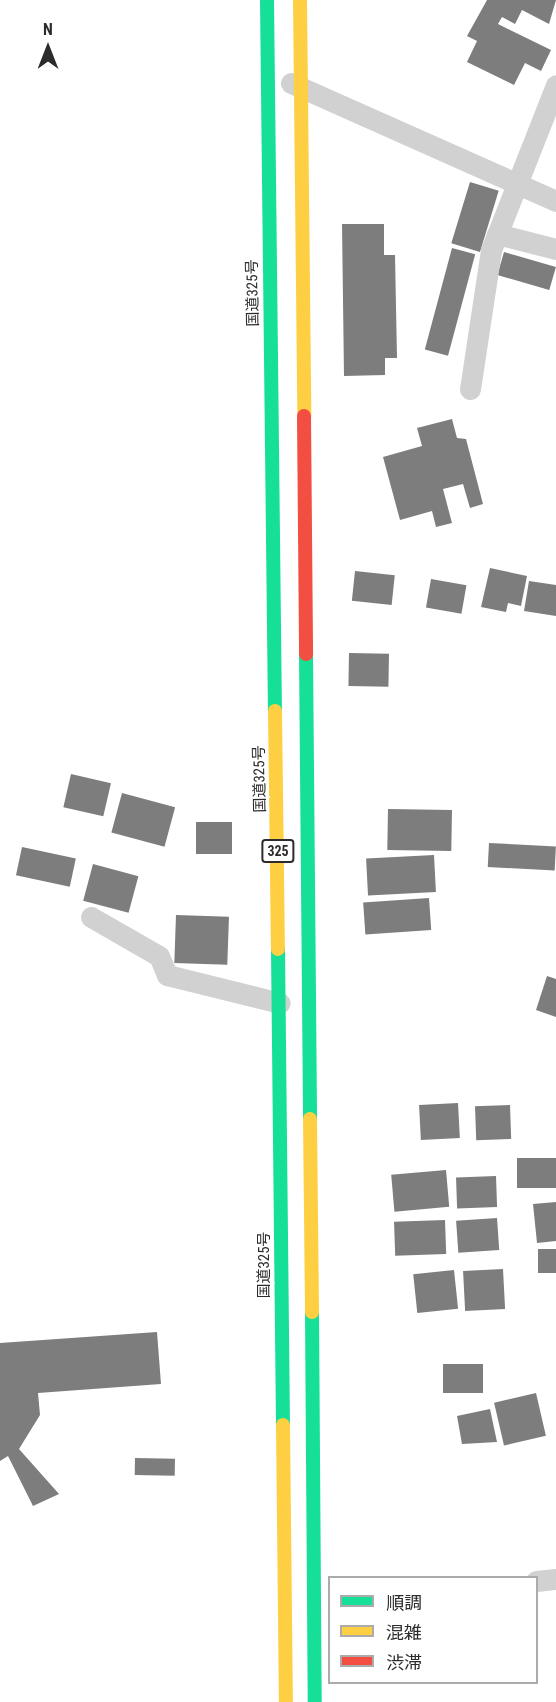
<!DOCTYPE html>
<html>
<head>
<meta charset="utf-8">
<style>
  body { margin:0 }
  #map { position:relative; width:556px; height:1702px; overflow:hidden; background:#fff; font-family:"Roboto Condensed","Noto Sans JP",sans-serif }
  div>[style] { position:absolute }
  .building>* { inset:0; background:#7d7d7d; transform-origin:0 0 }
  .street>* { height:21px; margin:-10.5px; padding:0 10.5px; transform-origin:10.5px; border-radius:10.5px; background:#d1d1d1 }
  .fast>* { height:14px; margin:-7px; padding:0 7px; transform-origin:7px; border-radius:7px; background:#16e098 }
  .slow>* { height:14px; margin:-7px; padding:0 7px; transform-origin:7px; border-radius:7px; background:#ffcf43 }
  .jam>* { height:14px; margin:-7px; padding:0 7px; transform-origin:7px; border-radius:7px; background:#f24e42 }
  span { translate:-50% -50%; white-space:nowrap; text-align:center; line-height:1.15; -webkit-text-stroke:6px #fff; paint-order:stroke }
  .shield-label span { padding:2px 4px; background:#fff; border:2px solid; border-radius:4px; -webkit-text-stroke-width:0 }
  .shield-label { font-size:14px; color:#2c2c2c; font-weight:700 }
  .street-label { font-size:15px; color:#2c2c2c }
  .legend { position:absolute; left:328px; top:1576px; width:210px; height:108px; box-sizing:border-box; background:#fff; border:2px solid #ababab; margin:0; padding:8px 10px; list-style:none; font-size:18px; color:#2c2c2c }
  .legend li { display:flex; align-items:center; gap:12px; height:30px }
  .legend b { width:30px; border:2px solid #ababab }
  .north { position:absolute; left:18px; top:18px; width:60px; height:60px; -webkit-text-stroke:4px #fff; paint-order:stroke; rotate:0deg; font-size:16px; font-weight:700; line-height:24px; text-align:center; color:#2c2c2c }
  .north::after { content:''; display:block; margin:auto; width:21px; height:27px; background:#2c2c2c; clip-path:polygon(50% 0,100% 100%,50% 72%,0 100%) }
</style>
</head>
<body>
<div id="map">
  <div class="building">
    <i style="clip-path:polygon(487px 0,556px 0,549px 24px,522px 10px,515px 24px,502px 17px,498px 24px,551px 50px,541px 71px,525px 63px,514px 85px,467px 62px,477px 41px,467px 36px)"></i>
    <i style="left:470px;top:182px;width:30px;height:64px;rotate:17deg"></i>
    <i style="clip-path:polygon(342px 224px,384px 224px,384px 255px,395px 255px,397px 358px,385px 358px,385px 375px,344px 376px)"></i>
    <i style="left:452px;top:248px;width:24px;height:105px;rotate:15deg"></i>
    <i style="left:504px;top:252px;width:54px;height:24px;rotate:16deg"></i>
    <i style="clip-path:polygon(452px 419px,457px 438px,466px 439px,483px 504px,470px 508px,463px 484px,443px 489px,452px 523px,436px 527px,432px 511px,400px 520px,383px 457px,422px 446px,417px 428px)"></i>
    <i style="clip-path:polygon(490px 568px,527px 576px,521px 606px,508px 603px,506px 612px,481px 607px)"></i>
    <i style="left:355px;top:571px;width:40px;height:30px;rotate:6deg"></i>
    <i style="left:431px;top:579px;width:36px;height:29px;rotate:10deg"></i>
    <i style="clip-path:polygon(529px 581px,556px 585px,556px 616px,524px 611px)"></i>
    <i style="left:349px;top:653px;width:40px;height:33px;rotate:1deg"></i>
    <i style="left:71px;top:774px;width:41px;height:34px;rotate:13deg"></i>
    <i style="left:122px;top:793px;width:55px;height:41px;rotate:15deg"></i>
    <i style="left:388px;top:809px;width:64px;height:41px;rotate:1deg"></i>
    <i style="left:196px;top:822px;width:36px;height:32px"></i>
    <i style="left:489px;top:843px;width:67px;height:24px;rotate:3deg"></i>
    <i style="left:22px;top:847px;width:55px;height:29px;rotate:12deg"></i>
    <i style="left:434px;top:855px;width:37px;height:68px;rotate:87deg"></i>
    <i style="left:93px;top:864px;width:47px;height:38px;rotate:15deg"></i>
    <i style="left:429px;top:898px;width:32px;height:66px;rotate:86deg"></i>
    <i style="left:176px;top:915px;width:53px;height:48px;rotate:2deg"></i>
    <i style="clip-path:polygon(547px 976px,556px 979px,556px 1017px,536px 1010px)"></i>
    <i style="left:458px;top:1103px;width:35px;height:39px;rotate:87deg"></i>
    <i style="left:510px;top:1105px;width:34px;height:35px;rotate:88deg"></i>
    <i style="left:556px;top:1158px;width:30px;height:39px;rotate:90deg"></i>
    <i style="left:446px;top:1170px;width:37px;height:55px;rotate:85deg"></i>
    <i style="left:496px;top:1176px;width:31px;height:40px;rotate:88deg"></i>
    <i style="clip-path:polygon(556px 1202px,556px 1241px,537px 1243px,533px 1204px)"></i>
    <i style="left:497px;top:1218px;width:32px;height:41px;rotate:86deg"></i>
    <i style="left:445px;top:1220px;width:34px;height:51px;rotate:88deg"></i>
    <i style="left:556px;top:1249px;width:24px;height:18px;rotate:90deg"></i>
    <i style="left:503px;top:1269px;width:40px;height:40px;rotate:87deg"></i>
    <i style="left:454px;top:1270px;width:39px;height:41px;rotate:84deg"></i>
    <i style="clip-path:polygon(157px 1332px,161px 1384px,38px 1393px,40px 1415px,19px 1449px,59px 1494px,33px 1506px,8px 1456px,0 1461px,0 1343px)"></i>
    <i style="left:443px;top:1364px;width:40px;height:29px"></i>
    <i style="left:536px;top:1393px;width:44px;height:43px;rotate:77deg"></i>
    <i style="clip-path:polygon(490px 1409px,497px 1442px,462px 1444px,457px 1416px)"></i>
    <i style="left:135px;top:1458px;width:40px;height:17px;rotate:1deg"></i>
  </div>
  <div class="street">
    <i style="left:291px;top:83px;width:290px;rotate:24deg"></i>
    <i style="left:497px;top:234px;width:61px;rotate:14.3deg"></i>
    <i style="left:470px;top:389px;width:141px;rotate:-81.4deg"></i>
    <i style="left:491px;top:250px;width:177px;rotate:-68.5deg"></i>
    <i style="left:91px;top:917px;width:78px;rotate:29.8deg"></i>
    <i style="left:159px;top:956px;width:21px;rotate:67deg"></i>
    <i style="left:167px;top:975px;width:116px;rotate:13.9deg"></i>
    <i style="left:536px;top:1581px;width:20px;rotate:-6deg"></i>
  </div>
  <div class="fast">
    <i style="left:267px;top:0;width:711px;rotate:89.36deg"></i>
    <i style="left:306px;top:654px;width:465px;rotate:89.5deg"></i>
    <i style="left:278px;top:949px;width:476px;rotate:89.4deg"></i>
    <i style="left:312px;top:1312px;width:390px;rotate:89.6deg"></i>
  </div>
  <div class="slow">
    <i style="left:300px;top:0;width:416px;rotate:89.4deg"></i>
    <i style="left:275px;top:711px;width:238px;rotate:89.3deg"></i>
    <i style="left:310px;top:1119px;width:193px;rotate:89.4deg"></i>
    <i style="left:283px;top:1425px;width:277px;rotate:89.4deg"></i>
  </div>
  <div class="jam">
    <i style="left:304px;top:416px;width:238px;rotate:89.5deg"></i>
  </div>
  <div class="shield-label">
    <span style="left:278px;top:851px">325</span>
  </div>
  <div class="street-label">
    <span style="left:253px;top:293px;rotate:-91deg">国道325号</span>
    <span style="left:260px;top:779px;rotate:-91deg">国道325号</span>
    <span style="left:265px;top:1265px;rotate:-90deg">国道325号</span>
  </div>
  <ul class="legend">
  <li><b style="height:8px;background:#16e098"></b>順調</li>
  <li><b style="height:8px;background:#ffcf43"></b>混雑</li>
  <li><b style="height:8px;background:#f24e42"></b>渋滞</li>
  </ul>
  <div class="north">N</div>
</div>
</body>
</html>
